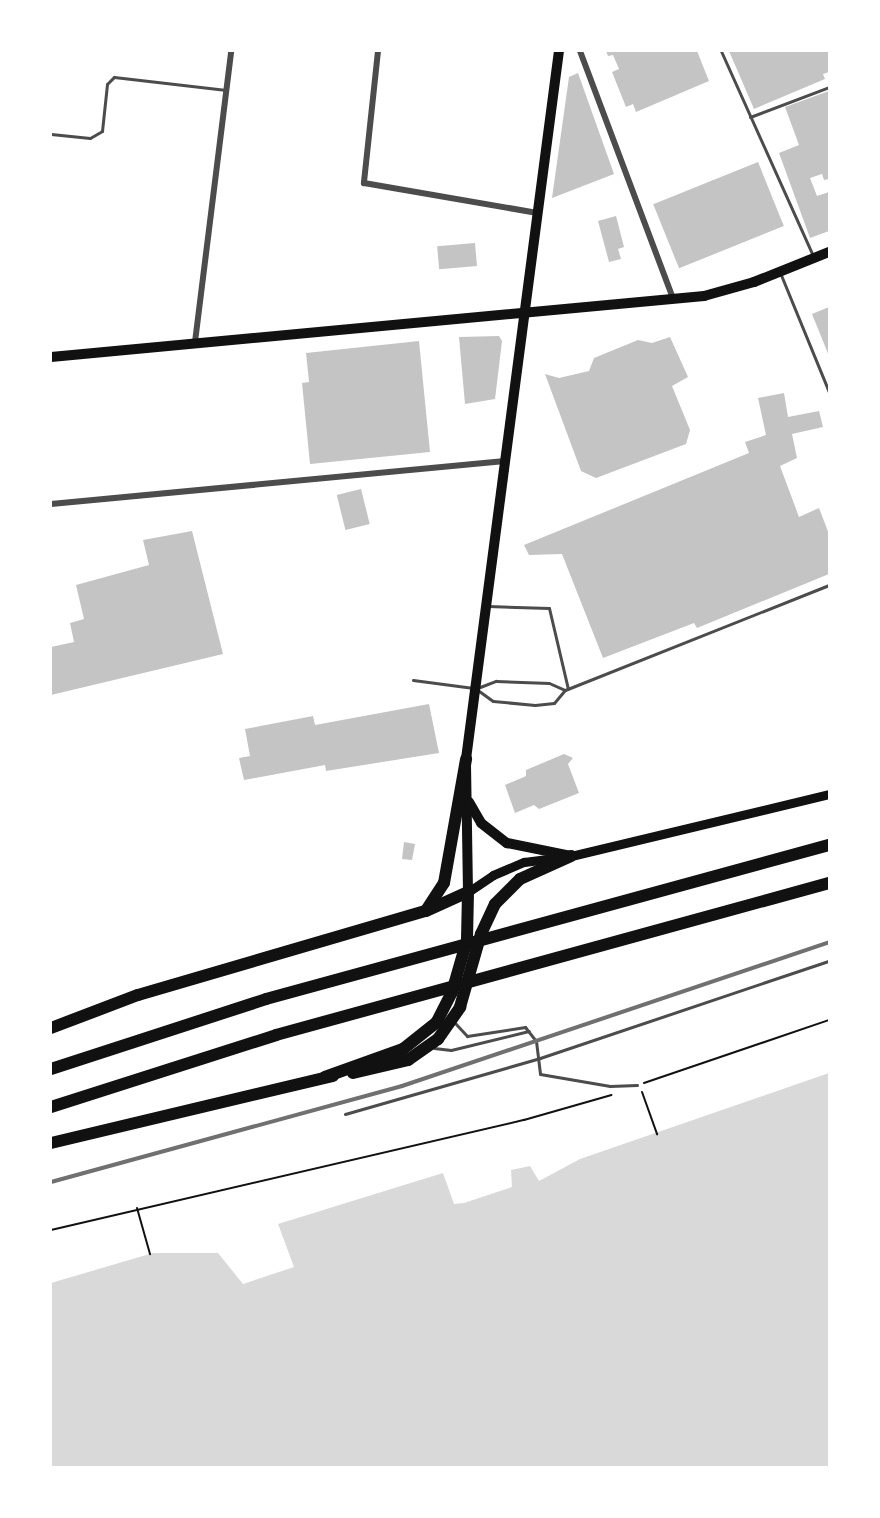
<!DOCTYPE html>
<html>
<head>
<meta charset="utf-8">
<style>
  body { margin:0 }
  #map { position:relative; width:880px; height:1518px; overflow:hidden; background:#fff; font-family:Overpass,sans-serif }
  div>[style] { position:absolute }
  .water>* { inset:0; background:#d9d9d9 }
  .building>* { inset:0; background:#c4c4c4; transform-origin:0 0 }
  .path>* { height:2px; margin:-1px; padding:0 1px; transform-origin:1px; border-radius:1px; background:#111 }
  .service>* { height:3px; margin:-1.5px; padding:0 1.5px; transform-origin:1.5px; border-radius:1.5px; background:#4c4c4c }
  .minor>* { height:6px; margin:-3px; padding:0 3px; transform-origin:3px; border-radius:3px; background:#4c4c4c }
  .secondary>* { height:9px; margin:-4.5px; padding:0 4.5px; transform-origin:4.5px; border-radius:4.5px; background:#111 }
  .primary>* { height:10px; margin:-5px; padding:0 5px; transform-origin:5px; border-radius:5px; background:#111 }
  .motorway>* { height:12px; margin:-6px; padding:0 6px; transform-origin:6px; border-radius:6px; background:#111 }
  .rail>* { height:4px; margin:-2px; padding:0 2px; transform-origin:2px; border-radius:2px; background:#707070 }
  span { translate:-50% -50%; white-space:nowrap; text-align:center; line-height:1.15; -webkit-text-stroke:4.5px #fff; paint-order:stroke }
  .frame { position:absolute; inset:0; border:52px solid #fff; pointer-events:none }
</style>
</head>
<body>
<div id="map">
  <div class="water">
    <i style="clip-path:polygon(829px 1073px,829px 1467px,51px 1467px,51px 1283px,153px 1253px,218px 1253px,243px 1284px,294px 1267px,278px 1224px,443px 1173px,454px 1204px,464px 1203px,512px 1187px,511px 1170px,530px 1166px,539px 1181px,580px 1159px)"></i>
  </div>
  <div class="building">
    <i style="clip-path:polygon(606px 51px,697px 51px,709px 81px,636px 112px,633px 104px,626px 107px,612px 72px,619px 69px,613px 55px,608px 56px)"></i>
    <i style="clip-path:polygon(729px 51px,829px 51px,829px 72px,823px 74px,825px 79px,754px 109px)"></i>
    <i style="clip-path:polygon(578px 73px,614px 174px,552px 198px,569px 77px)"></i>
    <i style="clip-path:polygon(829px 91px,829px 179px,824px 180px,822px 174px,810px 178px,817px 196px,829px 192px,829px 231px,810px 238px,779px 153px,799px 145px,785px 107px)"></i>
    <i style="left:758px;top:162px;width:69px;height:113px;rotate:68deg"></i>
    <i style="clip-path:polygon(616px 216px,624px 247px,618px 249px,621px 259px,609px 262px,598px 221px)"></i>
    <i style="left:475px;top:243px;width:23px;height:38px;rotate:85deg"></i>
    <i style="clip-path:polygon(829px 307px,829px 356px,812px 314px)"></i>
    <i style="clip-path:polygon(499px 336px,502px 341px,495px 399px,465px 404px,459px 337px)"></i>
    <i style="clip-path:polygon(670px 337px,688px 377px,672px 386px,690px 430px,686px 444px,596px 478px,581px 471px,545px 374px,559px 378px,589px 371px,594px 358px,638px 340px,652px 343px)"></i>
    <i style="clip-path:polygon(419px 341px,430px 452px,310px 464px,302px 383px,309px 382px,306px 353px)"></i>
    <i style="clip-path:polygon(784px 393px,788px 417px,819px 411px,823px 427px,792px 434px,797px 458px,780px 466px,799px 517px,819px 508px,829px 534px,829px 574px,697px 628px,694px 623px,603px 658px,562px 554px,529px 555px,524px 545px,749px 453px,745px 442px,766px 435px,758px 398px)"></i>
    <i style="left:361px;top:489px;width:36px;height:25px;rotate:76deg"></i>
    <i style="clip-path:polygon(192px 531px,223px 654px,51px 695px,51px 647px,74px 642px,70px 623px,84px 619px,76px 585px,149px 565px,143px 540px)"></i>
    <i style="clip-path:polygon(429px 704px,439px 753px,326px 771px,325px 765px,244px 780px,239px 758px,250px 756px,245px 729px,313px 716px,315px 725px)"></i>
    <i style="clip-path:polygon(564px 754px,573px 758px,568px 764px,579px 793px,539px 809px,534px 805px,515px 813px,505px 785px,526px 776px,526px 770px)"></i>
    <i style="clip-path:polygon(404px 842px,415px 844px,412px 860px,402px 859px)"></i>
  </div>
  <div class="path">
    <i style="left:644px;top:1083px;width:195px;rotate:-18.8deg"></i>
    <i style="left:642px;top:1092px;width:45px;rotate:70.3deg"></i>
    <i style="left:137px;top:1208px;width:48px;rotate:74.2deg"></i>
    <i style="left:51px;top:1230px;width:486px;rotate:-13.1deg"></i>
    <i style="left:524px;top:1120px;width:91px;rotate:-16deg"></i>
  </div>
  <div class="service">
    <i style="left:721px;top:51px;width:225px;rotate:65.8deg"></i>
    <i style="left:750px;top:117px;width:85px;rotate:-20.8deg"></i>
    <i style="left:51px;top:134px;width:39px;rotate:6deg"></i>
    <i style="left:90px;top:138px;width:14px;rotate:-30deg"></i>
    <i style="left:102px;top:131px;width:47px;rotate:-83.9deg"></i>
    <i style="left:107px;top:84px;width:10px;rotate:-45deg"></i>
    <i style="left:114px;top:77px;width:113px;rotate:6.6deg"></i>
    <i style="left:781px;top:275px;width:126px;rotate:67.7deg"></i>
    <i style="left:488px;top:606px;width:61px;rotate:1.9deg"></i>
    <i style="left:549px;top:608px;width:83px;rotate:76.8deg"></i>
    <i style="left:413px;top:680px;width:61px;rotate:7.6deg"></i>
    <i style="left:480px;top:687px;width:17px;rotate:-21deg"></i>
    <i style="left:496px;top:681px;width:53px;rotate:2.2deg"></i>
    <i style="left:549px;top:683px;width:17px;rotate:24deg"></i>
    <i style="left:479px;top:691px;width:17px;rotate:36deg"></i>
    <i style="left:493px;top:701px;width:42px;rotate:5.4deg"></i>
    <i style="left:535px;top:705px;width:19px;rotate:-6deg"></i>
    <i style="left:554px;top:703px;width:17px;rotate:-50deg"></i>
    <i style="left:565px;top:690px;width:284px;rotate:-21.7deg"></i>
    <i style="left:455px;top:1023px;width:18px;rotate:47deg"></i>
    <i style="left:467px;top:1036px;width:59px;rotate:-8.8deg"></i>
    <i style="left:525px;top:1027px;width:18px;rotate:52deg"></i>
    <i style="left:536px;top:1041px;width:33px;rotate:83deg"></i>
    <i style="left:540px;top:1074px;width:71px;rotate:9.7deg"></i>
    <i style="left:610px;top:1086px;width:27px;rotate:-2deg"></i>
    <i style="left:434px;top:1048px;width:17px;rotate:7deg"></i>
    <i style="left:451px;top:1050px;width:80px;rotate:-13.7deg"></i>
    <i style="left:345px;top:1114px;width:203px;rotate:-16deg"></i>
    <i style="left:540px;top:1058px;width:305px;rotate:-18.6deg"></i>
  </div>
  <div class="minor">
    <i style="left:378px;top:51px;width:133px;rotate:96.1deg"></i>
    <i style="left:364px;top:183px;width:176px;rotate:9.8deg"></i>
    <i style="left:580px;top:51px;width:265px;rotate:69.4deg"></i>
    <i style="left:195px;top:342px;width:293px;rotate:-82.9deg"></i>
    <i style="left:51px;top:504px;width:456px;rotate:-5.4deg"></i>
  </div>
  <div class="secondary">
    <i style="left:468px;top:892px;width:30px;rotate:-34deg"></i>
    <i style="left:493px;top:875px;width:34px;rotate:-23deg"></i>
    <i style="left:524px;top:862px;width:47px;rotate:-7.3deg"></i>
    <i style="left:571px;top:856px;width:265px;rotate:-13.5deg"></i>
  </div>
  <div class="primary">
    <i style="left:51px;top:357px;width:656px;rotate:-5.34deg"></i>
    <i style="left:704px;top:296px;width:52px;rotate:-15.6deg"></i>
    <i style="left:754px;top:282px;width:81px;rotate:-21.8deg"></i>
    <i style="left:469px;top:802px;width:24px;rotate:60deg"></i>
    <i style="left:481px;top:823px;width:33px;rotate:38deg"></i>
    <i style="left:507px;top:843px;width:65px;rotate:11.5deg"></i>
    <i style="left:468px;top:892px;width:133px;rotate:-90.9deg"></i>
    <i style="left:466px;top:759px;width:714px;rotate:-82.52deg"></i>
  </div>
  <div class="motorway">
    <i style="left:427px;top:909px;width:31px;rotate:-57deg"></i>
    <i style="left:444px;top:883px;width:126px;rotate:-79.9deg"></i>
    <i style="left:51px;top:1028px;width:93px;rotate:-20.8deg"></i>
    <i style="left:138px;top:995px;width:300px;rotate:-16.3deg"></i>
    <i style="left:426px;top:911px;width:46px;rotate:-24.3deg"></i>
    <i style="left:468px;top:892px;width:48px;rotate:91.2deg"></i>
    <i style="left:467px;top:940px;width:54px;rotate:106.1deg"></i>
    <i style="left:452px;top:992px;width:34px;rotate:117deg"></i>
    <i style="left:437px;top:1022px;width:43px;rotate:141.5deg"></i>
    <i style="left:403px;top:1049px;width:83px;rotate:160.3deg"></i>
    <i style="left:51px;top:1069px;width:226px;rotate:-18deg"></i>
    <i style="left:266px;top:999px;width:584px;rotate:-15.3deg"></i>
    <i style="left:353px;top:1073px;width:57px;rotate:-13.3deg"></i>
    <i style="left:408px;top:1060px;width:37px;rotate:-35deg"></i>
    <i style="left:438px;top:1039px;width:39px;rotate:-55deg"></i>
    <i style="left:460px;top:1007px;width:76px;rotate:-74deg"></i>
    <i style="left:481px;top:934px;width:33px;rotate:-65deg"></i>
    <i style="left:495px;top:904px;width:35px;rotate:-45deg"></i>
    <i style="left:520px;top:879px;width:56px;rotate:-24.3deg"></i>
    <i style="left:51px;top:1107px;width:236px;rotate:-17.7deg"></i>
    <i style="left:276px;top:1035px;width:574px;rotate:-15.37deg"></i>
    <i style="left:51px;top:1143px;width:290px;rotate:-13.4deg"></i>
  </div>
  <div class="rail">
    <i style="left:51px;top:1182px;width:364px;rotate:-15.3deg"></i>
    <i style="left:402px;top:1086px;width:451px;rotate:-18.6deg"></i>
  </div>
  <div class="frame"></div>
</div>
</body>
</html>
